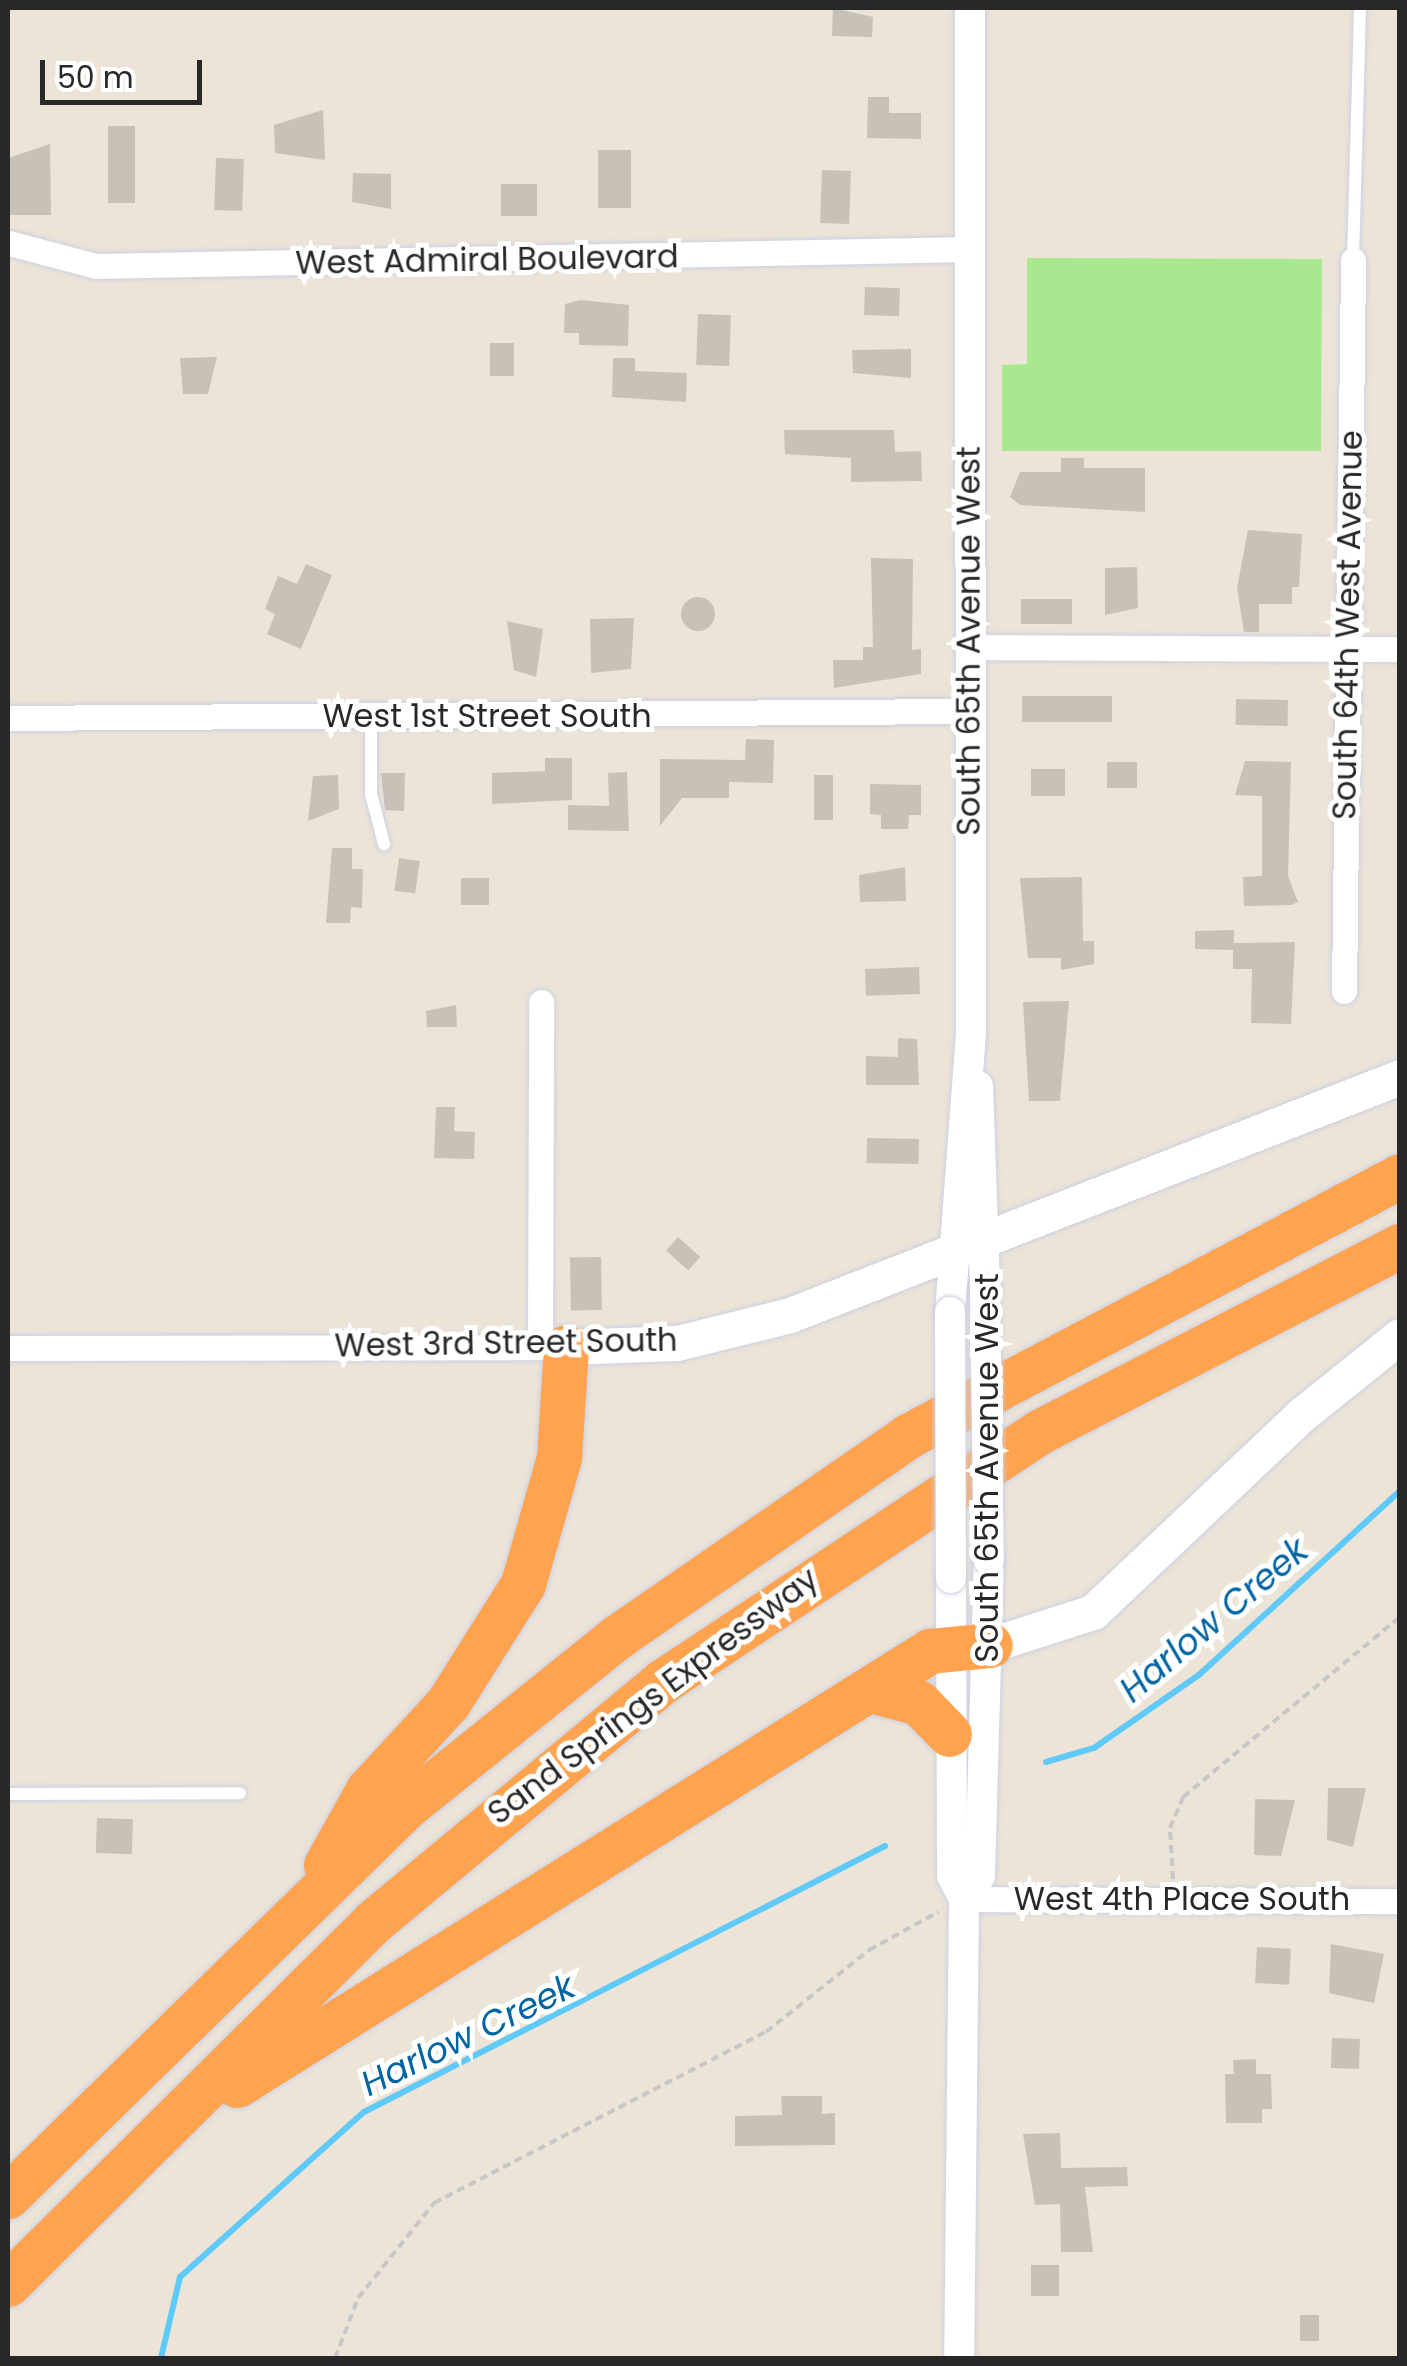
<!DOCTYPE html>
<html>
<head>
<meta charset="utf-8">
<style>
  body { margin:0 }
  #map { position:relative; width:1407px; height:2366px; overflow:hidden; background:#ece4d7; font-family:Poppins,sans-serif }
  div>[style] { position:absolute }
  .green>* { inset:0; background:#a9e88e }
  .stream>* { height:6px; margin:-3px; padding:0 3px; transform-origin:3px; border-radius:3px; background:#5fcaf9 }
  .building>* { inset:0; background:#c7c1b8; transform-origin:0 0 }
  .round { border-radius:50% }
  .path>* { height:4px; margin-top:-2px; transform-origin:0; background:repeating-linear-gradient(90deg,#c7c7c7 0 8px,transparent 0 13px) }
  .roads { filter:drop-shadow(0 0 2px #cdd0e3) drop-shadow(0 0 2px #cdd0e3) }
  .service>* { height:12px; margin:-6px; padding:0 6px; transform-origin:6px; border-radius:6px; background:#fff }
  .minor>* { height:25px; margin:-12.5px; padding:0 12.5px; transform-origin:12.5px; border-radius:12.5px; background:#fff }
  .tertiary>* { height:30px; margin:-15px; padding:0 15px; transform-origin:15px; border-radius:15px; background:#fff }
  .secondary>* { height:35px; margin:-17.5px; padding:0 17.5px; transform-origin:17.5px; border-radius:17.5px; background:#fff }
  .motorway>* { height:45px; margin:-22.5px; padding:0 22.5px; transform-origin:22.5px; border-radius:22.5px; background:#ffa34f }
  .bridges { filter:drop-shadow(0 0 2px #cdd0e3) drop-shadow(0 0 2px #cdd0e3) }
  .tertiary-bridge>* { height:30px; margin:-15px; padding:0 15px; transform-origin:15px; border-radius:15px; background:#fff }
  span { translate:-50% -50%; white-space:nowrap; text-align:center; line-height:1.15; -webkit-text-stroke:10px #fff; paint-order:stroke }
  .street-label { font-size:32px; color:#282828 }
  .water-label { font-size:35px; color:#0164a2; font-style:italic }
  .frame { position:absolute; inset:0; border:10px solid #282828; pointer-events:none }
  .scale { position:absolute; left:40px; top:60px; width:162px; height:45px; box-sizing:border-box; border:5px solid #282828; border-top:0; padding-left:12px; font-size:30px; line-height:35px; white-space:nowrap; color:#282828; -webkit-text-stroke:8px #fff; paint-order:stroke }
</style>
</head>
<body>
<div id="map">
  <div class="green">
    <i style="clip-path:polygon(1027px 258px,1322px 259px,1321px 451px,1002px 451px,1002px 365px,1027px 364px)"></i>
  </div>
  <div class="stream">
    <i style="left:1046px;top:1762px;width:50px;rotate:-16.3deg"></i>
    <i style="left:1094px;top:1748px;width:129px;rotate:-34.9deg"></i>
    <i style="left:1200px;top:1674px;width:271px;rotate:-42.5deg"></i>
    <i style="left:161px;top:2358px;width:83px;rotate:-76.8deg"></i>
    <i style="left:180px;top:2277px;width:247px;rotate:-41.9deg"></i>
    <i style="left:364px;top:2112px;width:585px;rotate:-27.05deg"></i>
  </div>
  <div class="building">
    <i style="clip-path:polygon(833px 8px,873px 17px,872px 37px,832px 36px)"></i>
    <i style="clip-path:polygon(868px 97px,889px 97px,889px 113px,921px 113px,921px 139px,867px 138px)"></i>
    <i style="clip-path:polygon(323px 110px,325px 160px,275px 153px,274px 125px)"></i>
    <i style="left:108px;top:126px;width:27px;height:77px"></i>
    <i style="clip-path:polygon(50px 144px,51px 215px,8px 215px,8px 158px)"></i>
    <i style="left:598px;top:150px;width:33px;height:58px"></i>
    <i style="left:216px;top:158px;width:28px;height:52px;rotate:2deg"></i>
    <i style="left:822px;top:170px;width:29px;height:53px;rotate:2deg"></i>
    <i style="clip-path:polygon(353px 173px,391px 174px,391px 209px,352px 202px)"></i>
    <i style="left:501px;top:184px;width:36px;height:32px"></i>
    <i style="left:865px;top:287px;width:35px;height:28px;rotate:2deg"></i>
    <i style="clip-path:polygon(581px 300px,629px 305px,628px 346px,579px 345px,579px 333px,564px 333px,565px 304px)"></i>
    <i style="left:698px;top:314px;width:33px;height:51px;rotate:2deg"></i>
    <i style="left:514px;top:343px;width:33px;height:24px;rotate:90deg"></i>
    <i style="clip-path:polygon(911px 349px,911px 378px,853px 373px,852px 350px)"></i>
    <i style="clip-path:polygon(217px 357px,208px 394px,183px 394px,180px 358px)"></i>
    <i style="clip-path:polygon(613px 358px,635px 358px,635px 371px,687px 373px,686px 402px,612px 397px)"></i>
    <i style="clip-path:polygon(784px 430px,894px 430px,895px 452px,921px 451px,922px 481px,851px 482px,851px 458px,785px 454px)"></i>
    <i style="clip-path:polygon(1061px 458px,1084px 458px,1084px 468px,1145px 468px,1145px 512px,1020px 505px,1010px 497px,1020px 472px,1061px 472px)"></i>
    <i style="clip-path:polygon(1248px 530px,1302px 534px,1299px 587px,1292px 587px,1292px 604px,1259px 604px,1259px 632px,1244px 632px,1237px 588px)"></i>
    <i style="clip-path:polygon(871px 558px,913px 559px,912px 650px,921px 649px,921px 674px,834px 688px,833px 660px,863px 660px,863px 647px,873px 647px)"></i>
    <i style="clip-path:polygon(306px 564px,332px 575px,301px 649px,267px 634px,275px 614px,265px 609px,278px 576px,297px 584px)"></i>
    <i style="clip-path:polygon(1137px 567px,1138px 608px,1105px 615px,1105px 568px)"></i>
    <i class="round" style="left:681px;top:597px;width:34px;height:34px"></i>
    <i style="left:1021px;top:599px;width:51px;height:25px"></i>
    <i style="clip-path:polygon(634px 618px,631px 669px,591px 673px,590px 619px)"></i>
    <i style="clip-path:polygon(507px 621px,543px 629px,536px 677px,514px 670px)"></i>
    <i style="left:1112px;top:696px;width:26px;height:90px;rotate:90deg"></i>
    <i style="left:1236px;top:699px;width:52px;height:26px;rotate:1deg"></i>
    <i style="clip-path:polygon(746px 739px,774px 740px,773px 783px,729px 782px,729px 798px,682px 798px,660px 826px,660px 759px,745px 760px)"></i>
    <i style="clip-path:polygon(545px 758px,572px 758px,572px 800px,492px 804px,492px 773px,545px 771px)"></i>
    <i style="clip-path:polygon(1245px 761px,1291px 762px,1288px 876px,1298px 902px,1291px 905px,1244px 906px,1243px 877px,1262px 876px,1262px 796px,1235px 795px)"></i>
    <i style="left:1107px;top:762px;width:30px;height:26px"></i>
    <i style="left:1031px;top:769px;width:34px;height:27px"></i>
    <i style="clip-path:polygon(627px 772px,629px 831px,568px 830px,568px 805px,609px 806px,608px 773px)"></i>
    <i style="clip-path:polygon(381px 773px,405px 773px,404px 811px,385px 810px)"></i>
    <i style="clip-path:polygon(338px 775px,339px 809px,308px 821px,313px 776px)"></i>
    <i style="left:814px;top:775px;width:19px;height:45px"></i>
    <i style="clip-path:polygon(870px 784px,921px 785px,921px 815px,909px 815px,908px 829px,881px 829px,881px 815px,870px 814px)"></i>
    <i style="clip-path:polygon(332px 848px,352px 848px,352px 869px,363px 869px,362px 908px,351px 907px,350px 923px,326px 923px)"></i>
    <i style="left:399px;top:858px;width:21px;height:33px;rotate:8deg"></i>
    <i style="clip-path:polygon(905px 867px,906px 901px,860px 902px,859px 875px)"></i>
    <i style="clip-path:polygon(1082px 877px,1083px 941px,1094px 941px,1094px 964px,1061px 970px,1061px 958px,1028px 958px,1020px 878px)"></i>
    <i style="left:461px;top:878px;width:28px;height:27px"></i>
    <i style="clip-path:polygon(1234px 930px,1234px 943px,1295px 942px,1291px 1024px,1251px 1023px,1252px 969px,1233px 969px,1233px 950px,1195px 949px,1195px 931px)"></i>
    <i style="left:919px;top:967px;width:27px;height:54px;rotate:88deg"></i>
    <i style="clip-path:polygon(1069px 1001px,1060px 1101px,1029px 1101px,1023px 1002px)"></i>
    <i style="clip-path:polygon(456px 1005px,457px 1027px,427px 1027px,426px 1011px)"></i>
    <i style="clip-path:polygon(898px 1038px,917px 1039px,919px 1085px,866px 1085px,866px 1056px,898px 1057px)"></i>
    <i style="clip-path:polygon(436px 1107px,455px 1107px,454px 1131px,475px 1132px,474px 1159px,434px 1158px)"></i>
    <i style="left:867px;top:1138px;width:52px;height:25px;rotate:1deg"></i>
    <i style="left:678px;top:1237px;width:30px;height:18px;rotate:42deg"></i>
    <i style="left:601px;top:1257px;width:53px;height:31px;rotate:89deg"></i>
    <i style="clip-path:polygon(1328px 1788px,1366px 1788px,1353px 1847px,1327px 1840px)"></i>
    <i style="clip-path:polygon(1255px 1799px,1295px 1800px,1281px 1856px,1254px 1855px)"></i>
    <i style="left:97px;top:1818px;width:36px;height:35px;rotate:2deg"></i>
    <i style="clip-path:polygon(1331px 1944px,1384px 1954px,1374px 2003px,1329px 1993px)"></i>
    <i style="left:1257px;top:1947px;width:34px;height:36px;rotate:3deg"></i>
    <i style="left:1332px;top:2038px;width:28px;height:30px;rotate:2deg"></i>
    <i style="clip-path:polygon(1256px 2059px,1256px 2074px,1271px 2074px,1272px 2109px,1262px 2109px,1262px 2123px,1226px 2123px,1225px 2074px,1234px 2074px,1233px 2060px)"></i>
    <i style="clip-path:polygon(781px 2096px,822px 2096px,822px 2114px,835px 2113px,835px 2145px,735px 2146px,735px 2116px,782px 2115px)"></i>
    <i style="clip-path:polygon(1060px 2133px,1061px 2168px,1127px 2167px,1128px 2186px,1085px 2187px,1093px 2252px,1061px 2252px,1060px 2204px,1035px 2205px,1023px 2134px)"></i>
    <i style="left:1059px;top:2265px;width:31px;height:28px;rotate:90deg"></i>
    <i style="left:1300px;top:2315px;width:19px;height:26px"></i>
  </div>
  <div class="path">
    <i style="left:1173px;top:1879px;width:51px;rotate:-93.4deg"></i>
    <i style="left:1170px;top:1828px;width:34px;rotate:-67deg"></i>
    <i style="left:1183px;top:1797px;width:282px;rotate:-39.7deg"></i>
    <i style="left:335px;top:2358px;width:64px;rotate:-69deg"></i>
    <i style="left:358px;top:2298px;width:122px;rotate:-51.3deg"></i>
    <i style="left:434px;top:2203px;width:373px;rotate:-27.3deg"></i>
    <i style="left:766px;top:2032px;width:132px;rotate:-38.5deg"></i>
    <i style="left:869px;top:1950px;width:79px;rotate:-28.8deg"></i>
  </div>
  <div class="roads">
    <div class="service">
      <i style="left:1353px;top:260px;width:252px;rotate:-88.4deg"></i>
      <i style="left:371px;top:717px;width:77px;rotate:90deg"></i>
      <i style="left:371px;top:794px;width:52px;rotate:75.4deg"></i>
      <i style="left:8px;top:1794px;width:232px;rotate:-0.2deg"></i>
    </div>
    <div class="minor">
      <i style="left:9px;top:243px;width:90px;rotate:14.8deg"></i>
      <i style="left:96px;top:266px;width:874px;rotate:-1.11deg"></i>
      <i style="left:967px;top:647px;width:433px;rotate:0.3deg"></i>
      <i style="left:8px;top:718px;width:959px;rotate:-0.42deg"></i>
      <i style="left:1344px;top:991px;width:731px;rotate:-89.29deg"></i>
      <i style="left:540px;top:1347px;width:345px;rotate:-89.8deg"></i>
      <i style="left:8px;top:1348px;width:558px;rotate:-0.1deg"></i>
      <i style="left:964px;top:1899px;width:436px;rotate:0.3deg"></i>
    </div>
    <div class="tertiary">
      <i style="left:978px;top:1086px;width:204px;rotate:88deg"></i>
      <i style="left:950px;top:1312px;width:280px;rotate:-85.7deg"></i>
      <i style="left:971px;top:1033px;width:1025px;rotate:-90.06deg"></i>
      <i style="left:951px;top:1578px;width:298px;rotate:89.8deg"></i>
      <i style="left:952px;top:1876px;width:26px;rotate:62deg"></i>
      <i style="left:964px;top:1899px;width:459px;rotate:90.6deg"></i>
      <i style="left:964px;top:1899px;width:28px;rotate:-55deg"></i>
      <i style="left:980px;top:1876px;width:316px;rotate:-88.4deg"></i>
    </div>
    <div class="secondary">
      <i style="left:566px;top:1347px;width:111px;rotate:-2.1deg"></i>
      <i style="left:677px;top:1343px;width:116px;rotate:-13.9deg"></i>
      <i style="left:790px;top:1315px;width:655px;rotate:-21.31deg"></i>
      <i style="left:990px;top:1645px;width:108px;rotate:-17.8deg"></i>
      <i style="left:1093px;top:1612px;width:285px;rotate:-43.4deg"></i>
      <i style="left:1300px;top:1416px;width:128px;rotate:-38.7deg"></i>
    </div>
    <div class="motorway">
      <i style="left:871px;top:1690px;width:50px;rotate:15.2deg"></i>
      <i style="left:919px;top:1703px;width:43px;rotate:45.9deg"></i>
      <i style="left:326px;top:1865px;width:86px;rotate:-60.8deg"></i>
      <i style="left:368px;top:1790px;width:118px;rotate:-47.4deg"></i>
      <i style="left:448px;top:1703px;width:141px;rotate:-57.8deg"></i>
      <i style="left:523px;top:1584px;width:131px;rotate:-74.1deg"></i>
      <i style="left:559px;top:1458px;width:111px;rotate:-86.4deg"></i>
      <i style="left:237px;top:2085px;width:818px;rotate:-32.06deg"></i>
      <i style="left:930px;top:1651px;width:60px;rotate:-5.7deg"></i>
      <i style="left:8px;top:2196px;width:559px;rotate:-44.35deg"></i>
      <i style="left:408px;top:1805px;width:268px;rotate:-38.8deg"></i>
      <i style="left:617px;top:1637px;width:354px;rotate:-34.6deg"></i>
      <i style="left:908px;top:1436px;width:556px;rotate:-27.85deg"></i>
      <i style="left:8px;top:2284px;width:515px;rotate:-44.76deg"></i>
      <i style="left:374px;top:1921px;width:376px;rotate:-39.7deg"></i>
      <i style="left:663px;top:1681px;width:453px;rotate:-33.5deg"></i>
      <i style="left:1041px;top:1431px;width:404px;rotate:-27.3deg"></i>
    </div>
  </div>
  <div class="bridges">
    <div class="tertiary-bridge">
      <i style="left:985px;top:1290px;width:270px;rotate:89.2deg"></i>
      <i style="left:950px;top:1312px;width:266px;rotate:89.8deg"></i>
    </div>
  </div>
  <div class="street-label">
    <span style="left:487px;top:260px;rotate:-1deg">West Admiral Boulevard</span>
    <span style="left:1348px;top:625px;rotate:-89deg">South 64th West Avenue</span>
    <span style="left:969px;top:641px;rotate:-90deg">South 65th Avenue West</span>
    <span style="left:487px;top:716px">West 1st Street South</span>
    <span style="left:506px;top:1343px;rotate:-1deg">West 3rd Street South</span>
    <span style="left:987px;top:1468px;rotate:-90deg">South 65th Avenue West</span>
    <span style="left:653px;top:1696px;rotate:-37deg">Sand Springs Expressway</span>
    <span style="left:1182px;top:1899px">West 4th Place South</span>
  </div>
  <div class="water-label">
    <span style="left:1214px;top:1620px;rotate:-40deg">Harlow Creek</span>
    <span style="left:468px;top:2035px;rotate:-26deg">Harlow Creek</span>
  </div>
  <div class="frame"></div>
  <div class="scale">50 m</div>
</div>
</body>
</html>
